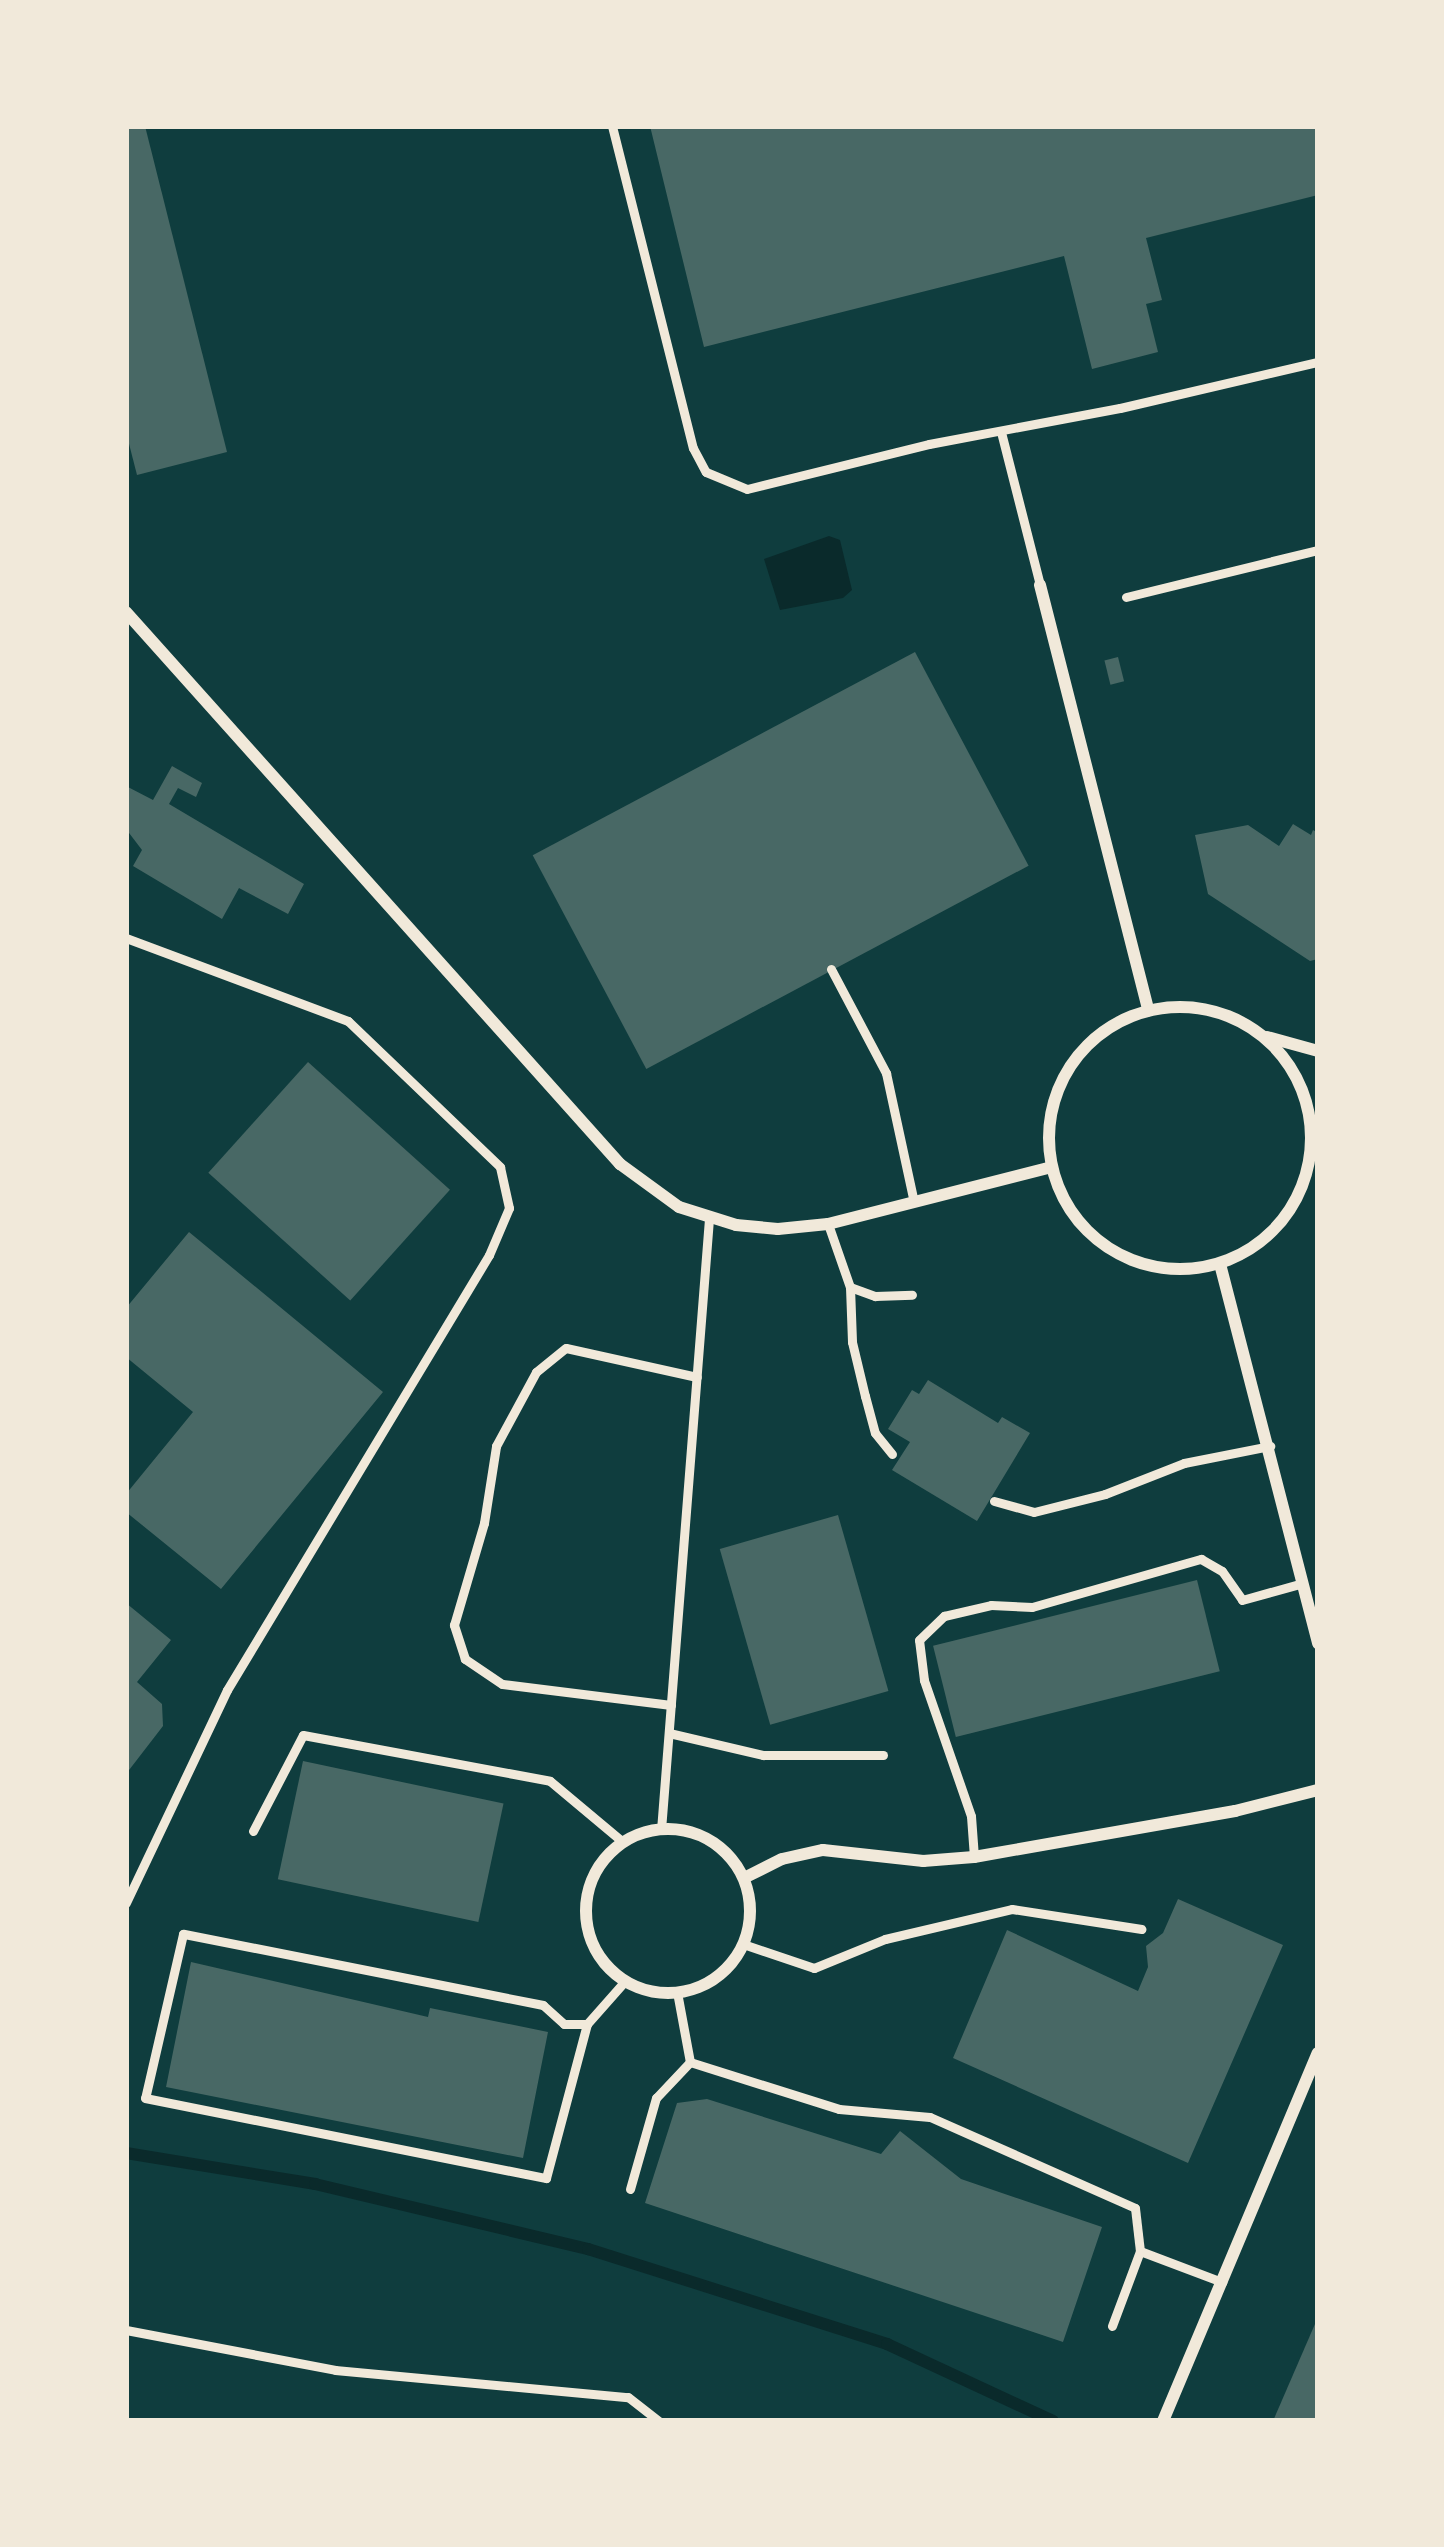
<!DOCTYPE html>
<html>
<head>
<meta charset="utf-8">
<style>
  body { margin:0 }
  #map { position:relative; width:1444px; height:2547px; overflow:hidden; background:#0f3d3e; font-family:"Archivo Narrow",sans-serif }
  div>[style] { position:absolute }
  .water>* { inset:0; background:#0a2a2b }
  .stream>* { height:12px; margin:-6px; padding:0 6px; transform-origin:6px; border-radius:6px; background:#0a2a2b }
  .building>* { inset:0; background:#486865; transform-origin:0 0 }
  .service>* { height:9px; margin:-4.5px; padding:0 4.5px; transform-origin:4.5px; border-radius:4.5px; background:#f1e9da }
  .minor>* { height:12px; margin:-6px; padding:0 6px; transform-origin:6px; border-radius:6px; background:#f1e9da }
  .minor>.ring { margin:-6px; padding:0; box-sizing:content-box; background:none; border:12px solid #f1e9da; border-radius:50% }
  span { translate:-50% -50%; white-space:nowrap; text-align:center; line-height:1.15; -webkit-text-stroke:9px #f1e9da; paint-order:stroke }
  .frame { position:absolute; inset:0; border:129px solid #f1e9da; pointer-events:none }
</style>
</head>
<body>
<div id="map">
  <div class="water">
    <i style="clip-path:polygon(829px 536px,840px 540px,852px 590px,843px 598px,780px 610px,764px 559px)"></i>
  </div>
  <div class="stream">
    <i style="left:126px;top:2153px;width:192px;rotate:9.3deg"></i>
    <i style="left:315px;top:2184px;width:281px;rotate:13.4deg"></i>
    <i style="left:588px;top:2249px;width:314px;rotate:17.6deg"></i>
    <i style="left:887px;top:2344px;width:183px;rotate:24.9deg"></i>
  </div>
  <div class="building">
    <i style="clip-path:polygon(126px 126px,145px 126px,227px 452px,137px 475px,126px 432px)"></i>
    <i style="clip-path:polygon(650px 126px,1318px 126px,1318px 195px,1146px 238px,1162px 300px,1146px 304px,1158px 352px,1092px 369px,1064px 256px,704px 347px)"></i>
    <i style="left:915px;top:652px;width:242px;height:433px;rotate:62deg"></i>
    <i style="left:1118px;top:657px;width:25px;height:14px;rotate:76deg"></i>
    <i style="clip-path:polygon(172px 766px,202px 783px,196px 797px,178px 788px,169px 804px,304px 884px,288px 914px,239px 888px,222px 919px,133px 866px,142px 850px,126px 829px,126px 786px,153px 800px)"></i>
    <i style="clip-path:polygon(1293px 824px,1311px 835px,1313px 830px,1318px 833px,1318px 959px,1310px 961px,1208px 894px,1195px 835px,1248px 825px,1279px 846px)"></i>
    <i style="left:308px;top:1062px;width:191px;height:149px;rotate:42deg"></i>
    <i style="clip-path:polygon(189px 1232px,383px 1392px,221px 1589px,126px 1512px,126px 1494px,193px 1412px,126px 1357px,126px 1308px)"></i>
    <i style="clip-path:polygon(928px 1380px,998px 1423px,1002px 1417px,1030px 1433px,977px 1521px,892px 1470px,910px 1442px,888px 1429px,912px 1390px,919px 1394px)"></i>
    <i style="left:838px;top:1515px;width:183px;height:123px;rotate:74deg"></i>
    <i style="left:1197px;top:1580px;width:94px;height:272px;rotate:76deg"></i>
    <i style="clip-path:polygon(126px 1603px,171px 1640px,137px 1682px,162px 1704px,163px 1726px,126px 1774px)"></i>
    <i style="left:303px;top:1761px;width:205px;height:121px;rotate:12deg"></i>
    <i style="clip-path:polygon(1178px 1899px,1283px 1945px,1188px 2163px,953px 2058px,1007px 1930px,1138px 1991px,1148px 1967px,1146px 1946px,1163px 1933px)"></i>
    <i style="clip-path:polygon(191px 1962px,428px 2017px,430px 2008px,548px 2032px,523px 2158px,166px 2087px)"></i>
    <i style="clip-path:polygon(707px 2099px,881px 2154px,900px 2131px,961px 2179px,1102px 2227px,1063px 2342px,645px 2203px,677px 2103px)"></i>
    <i style="clip-path:polygon(1318px 2317px,1318px 2421px,1273px 2421px)"></i>
  </div>
  <div class="service">
    <i style="left:612px;top:126px;width:332px;rotate:75.9deg"></i>
    <i style="left:693px;top:448px;width:27px;rotate:62deg"></i>
    <i style="left:706px;top:472px;width:44px;rotate:22.5deg"></i>
    <i style="left:747px;top:489px;width:187px;rotate:-13.9deg"></i>
    <i style="left:929px;top:444px;width:194px;rotate:-10.7deg"></i>
    <i style="left:1120px;top:408px;width:203px;rotate:-13.1deg"></i>
    <i style="left:1001px;top:432px;width:158px;rotate:75.7deg"></i>
    <i style="left:1126px;top:597px;width:198px;rotate:-13.8deg"></i>
    <i style="left:126px;top:938px;width:237px;rotate:20.5deg"></i>
    <i style="left:348px;top:1021px;width:211px;rotate:43.8deg"></i>
    <i style="left:500px;top:1167px;width:42px;rotate:77.6deg"></i>
    <i style="left:509px;top:1208px;width:51px;rotate:113.1deg"></i>
    <i style="left:489px;top:1255px;width:508px;rotate:121.06deg"></i>
    <i style="left:227px;top:1690px;width:236px;rotate:115.4deg"></i>
    <i style="left:831px;top:969px;width:118px;rotate:62.1deg"></i>
    <i style="left:886px;top:1073px;width:132px;rotate:77.8deg"></i>
    <i style="left:828px;top:1224px;width:67px;rotate:70.8deg"></i>
    <i style="left:850px;top:1287px;width:27px;rotate:20deg"></i>
    <i style="left:875px;top:1296px;width:37px;rotate:-2deg"></i>
    <i style="left:850px;top:1287px;width:55px;rotate:87.9deg"></i>
    <i style="left:852px;top:1342px;width:56px;rotate:76.5deg"></i>
    <i style="left:865px;top:1396px;width:38px;rotate:75deg"></i>
    <i style="left:875px;top:1433px;width:27px;rotate:51deg"></i>
    <i style="left:994px;top:1501px;width:41px;rotate:15.4deg"></i>
    <i style="left:1034px;top:1512px;width:73px;rotate:-14.2deg"></i>
    <i style="left:1105px;top:1494px;width:85px;rotate:-21.4deg"></i>
    <i style="left:1184px;top:1463px;width:88px;rotate:-11.2deg"></i>
    <i style="left:671px;top:1705px;width:170px;rotate:-172.9deg"></i>
    <i style="left:502px;top:1684px;width:45px;rotate:-146deg"></i>
    <i style="left:465px;top:1659px;width:36px;rotate:-108deg"></i>
    <i style="left:454px;top:1625px;width:106px;rotate:-73.6deg"></i>
    <i style="left:484px;top:1523px;width:78px;rotate:-81.1deg"></i>
    <i style="left:496px;top:1446px;width:84px;rotate:-61.6deg"></i>
    <i style="left:536px;top:1372px;width:38px;rotate:-39deg"></i>
    <i style="left:566px;top:1348px;width:134px;rotate:12.5deg"></i>
    <i style="left:669px;top:1733px;width:97px;rotate:13.2deg"></i>
    <i style="left:763px;top:1755px;width:120px"></i>
    <i style="left:661px;top:1830px;width:613px;rotate:-85.51deg"></i>
    <i style="left:253px;top:1831px;width:108px;rotate:-62.5deg"></i>
    <i style="left:303px;top:1735px;width:251px;rotate:10.5deg"></i>
    <i style="left:550px;top:1781px;width:95px;rotate:39.9deg"></i>
    <i style="left:974px;top:1857px;width:41px;rotate:-94.2deg"></i>
    <i style="left:971px;top:1816px;width:144px;rotate:-109.1deg"></i>
    <i style="left:924px;top:1680px;width:40px;rotate:-97.1deg"></i>
    <i style="left:919px;top:1640px;width:35px;rotate:-44deg"></i>
    <i style="left:944px;top:1616px;width:48px;rotate:-13.2deg"></i>
    <i style="left:991px;top:1605px;width:41px;rotate:2.8deg"></i>
    <i style="left:1032px;top:1607px;width:176px;rotate:-15.9deg"></i>
    <i style="left:1201px;top:1559px;width:24px;rotate:30deg"></i>
    <i style="left:1222px;top:1571px;width:35px;rotate:55deg"></i>
    <i style="left:1242px;top:1600px;width:63px;rotate:-15.6deg"></i>
    <i style="left:743px;top:1944px;width:75px;rotate:18.7deg"></i>
    <i style="left:814px;top:1968px;width:77px;rotate:-22.2deg"></i>
    <i style="left:885px;top:1939px;width:130px;rotate:-13.3deg"></i>
    <i style="left:1012px;top:1909px;width:131px;rotate:8.8deg"></i>
    <i style="left:677px;top:1992px;width:71px;rotate:79.5deg"></i>
    <i style="left:690px;top:2062px;width:156px;rotate:17.5deg"></i>
    <i style="left:839px;top:2109px;width:91px;rotate:5deg"></i>
    <i style="left:930px;top:2117px;width:224px;rotate:23.9deg"></i>
    <i style="left:1135px;top:2208px;width:43px;rotate:83.4deg"></i>
    <i style="left:1140px;top:2251px;width:80px;rotate:110.5deg"></i>
    <i style="left:587px;top:2024px;width:23px;rotate:180deg"></i>
    <i style="left:564px;top:2024px;width:28px;rotate:-138deg"></i>
    <i style="left:543px;top:2005px;width:367px;rotate:-168.8deg"></i>
    <i style="left:183px;top:1934px;width:168px;rotate:103deg"></i>
    <i style="left:145px;top:2098px;width:409px;rotate:11.3deg"></i>
    <i style="left:546px;top:2178px;width:159px;rotate:-75.1deg"></i>
    <i style="left:587px;top:2024px;width:57px;rotate:-48.5deg"></i>
    <i style="left:630px;top:2189px;width:95px;rotate:-74.1deg"></i>
    <i style="left:656px;top:2098px;width:50px;rotate:-46.6deg"></i>
    <i style="left:1140px;top:2251px;width:88px;rotate:20.7deg"></i>
    <i style="left:126px;top:2330px;width:213px;rotate:10.8deg"></i>
    <i style="left:335px;top:2370px;width:294px;rotate:5.3deg"></i>
    <i style="left:628px;top:2397px;width:39px;rotate:38deg"></i>
  </div>
  <div class="minor">
    <i style="left:1040px;top:585px;width:439px;rotate:75.7deg"></i>
    <i style="left:126px;top:612px;width:741px;rotate:48.17deg"></i>
    <i style="left:620px;top:1164px;width:73px;rotate:36.1deg"></i>
    <i style="left:679px;top:1207px;width:60px;rotate:17.5deg"></i>
    <i style="left:736px;top:1225px;width:42px;rotate:5.4deg"></i>
    <i style="left:778px;top:1229px;width:50px;rotate:-5.7deg"></i>
    <i style="left:828px;top:1224px;width:230px;rotate:-14.3deg"></i>
    <i class="ring" style="left:1049px;top:1007px;width:250px;height:250px"></i>
    <i style="left:1267px;top:1037px;width:53px;rotate:15.4deg"></i>
    <i style="left:1220px;top:1264px;width:392px;rotate:75.5deg"></i>
    <i class="ring" style="left:586px;top:1829px;width:152px;height:152px"></i>
    <i style="left:744px;top:1878px;width:42px;rotate:-26.6deg"></i>
    <i style="left:782px;top:1859px;width:42px;rotate:-12.4deg"></i>
    <i style="left:823px;top:1850px;width:101px;rotate:6.3deg"></i>
    <i style="left:923px;top:1861px;width:51px;rotate:-4.5deg"></i>
    <i style="left:974px;top:1857px;width:265px;rotate:-10deg"></i>
    <i style="left:1235px;top:1811px;width:86px;rotate:-14.2deg"></i>
    <i style="left:1163px;top:2421px;width:399px;rotate:-67.2deg"></i>
  </div>
  <div class="frame"></div>
</div>
</body>
</html>
